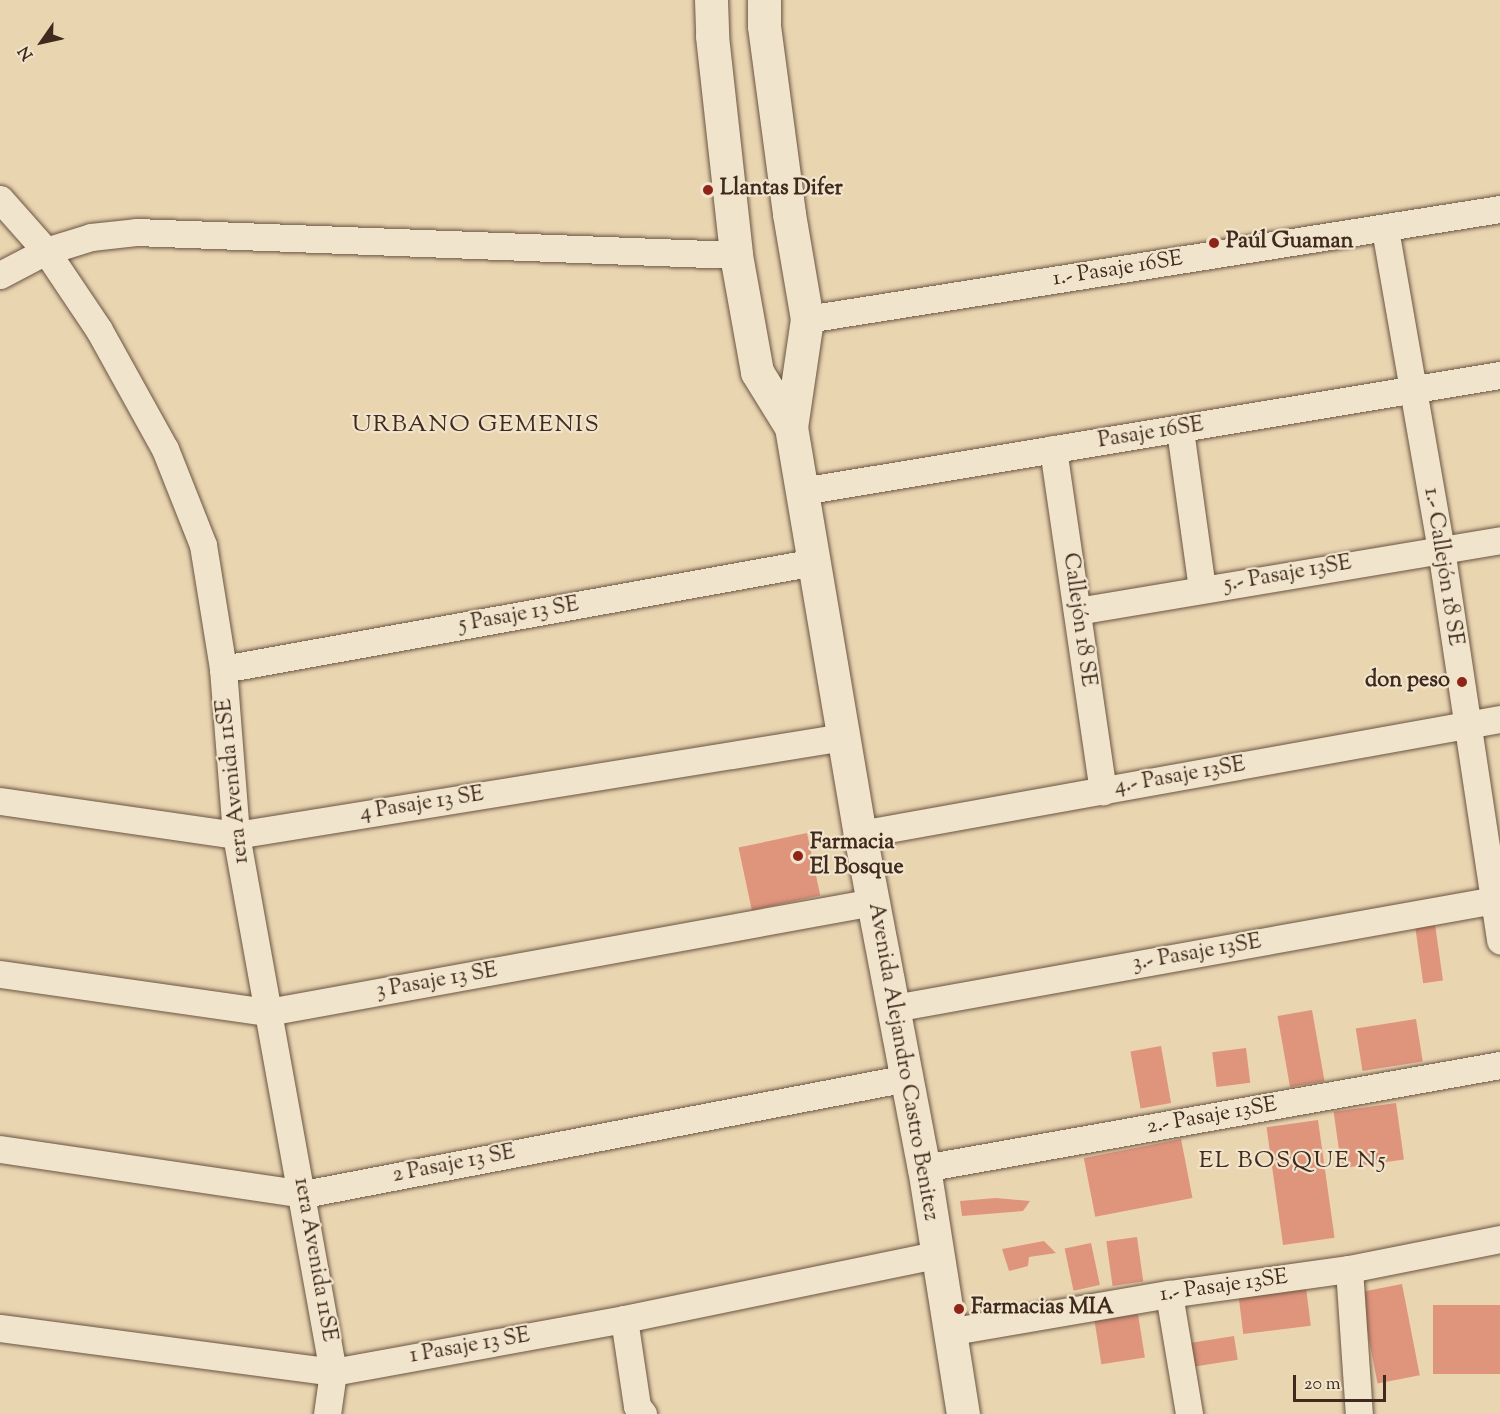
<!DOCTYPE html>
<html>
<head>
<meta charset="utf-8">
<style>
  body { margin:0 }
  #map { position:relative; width:1500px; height:1414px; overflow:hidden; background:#ead5b1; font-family:"Sorts Mill Goudy",serif }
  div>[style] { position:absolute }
  .building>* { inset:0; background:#df947c; transform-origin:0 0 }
  .roads { filter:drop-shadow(0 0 2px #6a5542) drop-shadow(0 0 2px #6a5542) }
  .minor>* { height:27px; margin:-13.5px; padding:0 13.5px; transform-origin:13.5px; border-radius:13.5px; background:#f1e4cc }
  .secondary>* { height:33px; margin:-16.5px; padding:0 16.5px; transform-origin:16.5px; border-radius:16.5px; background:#f1e4cc }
  .dots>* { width:16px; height:16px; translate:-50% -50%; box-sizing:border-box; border:3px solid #f1e4cc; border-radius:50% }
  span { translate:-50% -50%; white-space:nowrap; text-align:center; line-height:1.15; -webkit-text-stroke:4.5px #f1e4cc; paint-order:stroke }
  .poi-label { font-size:22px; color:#3f2a1d; font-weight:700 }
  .left { translate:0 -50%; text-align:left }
  .right { translate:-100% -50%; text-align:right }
  .street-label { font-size:22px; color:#3f2a1d }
  .neighbourhood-label { font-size:24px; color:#3f2a1d; letter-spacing:1.5px }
  .north { position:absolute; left:12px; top:12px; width:60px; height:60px; -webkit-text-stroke:4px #f1e4cc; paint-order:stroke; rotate:236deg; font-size:16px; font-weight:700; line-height:24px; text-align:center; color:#3f2a1d }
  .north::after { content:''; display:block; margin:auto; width:21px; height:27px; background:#3f2a1d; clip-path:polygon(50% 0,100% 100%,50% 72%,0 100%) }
  .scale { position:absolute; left:1293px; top:1375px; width:93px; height:27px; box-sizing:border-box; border:3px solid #3f2a1d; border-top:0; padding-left:8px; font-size:18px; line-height:21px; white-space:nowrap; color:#3f2a1d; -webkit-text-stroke:4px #f1e4cc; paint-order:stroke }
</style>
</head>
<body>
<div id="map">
  <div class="building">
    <i style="left:807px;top:833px;width:64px;height:70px;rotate:78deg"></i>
    <i style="left:1435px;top:924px;width:57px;height:20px;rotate:82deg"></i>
    <i style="left:1312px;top:1010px;width:72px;height:35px;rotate:80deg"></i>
    <i style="left:1416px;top:1019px;width:43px;height:61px;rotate:81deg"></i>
    <i style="left:1161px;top:1046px;width:58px;height:31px;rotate:80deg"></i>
    <i style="left:1246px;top:1048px;width:35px;height:34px;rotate:83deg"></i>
    <i style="left:1396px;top:1103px;width:57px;height:63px;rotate:82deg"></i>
    <i style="left:1318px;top:1120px;width:119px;height:52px;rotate:82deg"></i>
    <i style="left:1181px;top:1139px;width:60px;height:99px;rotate:79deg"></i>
    <i style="clip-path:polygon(996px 1198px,1030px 1201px,1023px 1211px,962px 1216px,960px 1201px)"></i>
    <i style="left:1137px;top:1237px;width:45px;height:31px;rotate:82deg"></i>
    <i style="clip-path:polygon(1044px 1241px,1056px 1253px,1029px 1257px,1028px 1266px,1009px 1271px,1002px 1249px)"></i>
    <i style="left:1091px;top:1243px;width:43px;height:27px;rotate:78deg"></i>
    <i style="left:1402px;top:1284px;width:93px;height:43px;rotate:79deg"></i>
    <i style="left:1306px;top:1287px;width:39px;height:68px;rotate:83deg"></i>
    <i style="left:1500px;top:1305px;width:69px;height:67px;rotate:90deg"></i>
    <i style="left:1138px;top:1314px;width:44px;height:44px;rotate:81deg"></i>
    <i style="left:1234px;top:1336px;width:24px;height:56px;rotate:81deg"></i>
  </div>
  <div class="roads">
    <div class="minor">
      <i style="left:0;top:199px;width:69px;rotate:48.5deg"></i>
      <i style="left:46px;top:251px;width:95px;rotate:56.1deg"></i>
      <i style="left:99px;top:330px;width:136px;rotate:61deg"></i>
      <i style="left:165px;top:449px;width:103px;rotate:68.4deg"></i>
      <i style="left:203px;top:545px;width:126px;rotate:80.8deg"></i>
      <i style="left:223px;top:669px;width:167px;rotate:85.5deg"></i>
      <i style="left:236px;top:835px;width:546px;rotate:79.76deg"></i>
      <i style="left:333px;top:1372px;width:42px;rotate:98.1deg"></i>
      <i style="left:1385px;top:229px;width:325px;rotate:80.1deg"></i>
      <i style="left:1441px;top:549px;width:396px;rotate:81.4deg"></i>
      <i style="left:0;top:275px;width:52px;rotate:-27.6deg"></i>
      <i style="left:46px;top:251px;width:47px;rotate:-17.3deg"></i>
      <i style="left:91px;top:237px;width:45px;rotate:-6.3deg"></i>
      <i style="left:136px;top:232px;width:600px;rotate:2.2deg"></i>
      <i style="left:807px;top:319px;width:702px;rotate:-9.02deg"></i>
      <i style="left:1180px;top:430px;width:161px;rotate:82.1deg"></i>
      <i style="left:1053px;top:449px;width:346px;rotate:81.7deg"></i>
      <i style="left:802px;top:491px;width:708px;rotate:-9.44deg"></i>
      <i style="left:1077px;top:611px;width:429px;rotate:-9.5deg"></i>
      <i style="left:223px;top:669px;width:602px;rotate:-10.25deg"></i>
      <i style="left:0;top:801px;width:238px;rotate:8.2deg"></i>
      <i style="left:236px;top:835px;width:616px;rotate:-9.16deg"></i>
      <i style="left:860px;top:834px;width:650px;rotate:-10.19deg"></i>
      <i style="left:0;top:974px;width:271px;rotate:8.1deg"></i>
      <i style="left:268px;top:1012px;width:615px;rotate:-10.3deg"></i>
      <i style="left:894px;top:1008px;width:616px;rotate:-10.2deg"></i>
      <i style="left:0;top:1149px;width:307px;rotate:8.4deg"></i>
      <i style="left:304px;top:1194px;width:614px;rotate:-10.89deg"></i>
      <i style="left:924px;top:1168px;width:585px;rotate:-10.14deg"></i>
      <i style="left:1349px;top:1269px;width:145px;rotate:86.1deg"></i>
      <i style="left:1169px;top:1294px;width:122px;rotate:80.5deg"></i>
      <i style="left:624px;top:1319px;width:88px;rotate:81.5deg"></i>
      <i style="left:637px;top:1406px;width:10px;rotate:53deg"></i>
      <i style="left:0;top:1328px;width:336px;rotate:7.5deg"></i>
      <i style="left:333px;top:1372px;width:296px;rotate:-10.3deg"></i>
      <i style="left:624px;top:1319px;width:318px;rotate:-11.6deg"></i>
      <i style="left:948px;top:1332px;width:224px;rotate:-9.8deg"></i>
      <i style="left:1169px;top:1294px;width:182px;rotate:-7.9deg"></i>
      <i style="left:1349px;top:1269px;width:154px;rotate:-11.2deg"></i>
    </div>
    <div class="secondary">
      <i style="left:711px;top:0;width:36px;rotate:88deg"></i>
      <i style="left:712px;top:36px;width:220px;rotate:83.7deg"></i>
      <i style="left:736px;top:255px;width:119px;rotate:79.8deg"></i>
      <i style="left:757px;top:372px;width:65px;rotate:58.3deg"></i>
      <i style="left:764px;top:0;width:26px;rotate:90deg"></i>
      <i style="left:764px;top:26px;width:190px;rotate:82.4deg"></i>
      <i style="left:789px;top:214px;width:107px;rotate:80.3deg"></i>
      <i style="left:807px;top:319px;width:109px;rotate:98.4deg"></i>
      <i style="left:791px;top:427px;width:413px;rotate:80.4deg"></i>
      <i style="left:860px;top:834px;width:340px;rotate:79.2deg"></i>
      <i style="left:924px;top:1168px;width:249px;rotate:81deg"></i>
    </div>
  </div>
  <div class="dots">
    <i style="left:708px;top:190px;background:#8f2418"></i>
    <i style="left:1214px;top:243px;background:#8f2418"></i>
    <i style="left:1462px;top:682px;background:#8f2418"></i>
    <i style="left:798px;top:856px;background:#8f2418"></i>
    <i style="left:959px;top:1309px;background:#8f2418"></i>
  </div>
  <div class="poi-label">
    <span class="left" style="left:720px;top:190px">Llantas Difer</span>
    <span class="left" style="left:1226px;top:243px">Paúl Guaman</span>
    <span class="right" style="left:1450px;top:682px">don peso</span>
    <span class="left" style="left:810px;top:856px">Farmacia<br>El Bosque</span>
    <span class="left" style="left:971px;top:1309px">Farmacias MIA</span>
  </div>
  <div class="street-label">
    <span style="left:1118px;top:270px;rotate:-9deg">1.- Pasaje 16SE</span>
    <span style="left:1151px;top:434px;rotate:-9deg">Pasaje 16SE</span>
    <span style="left:1442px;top:567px;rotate:81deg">1.- Callejón 18 SE</span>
    <span style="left:1288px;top:575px;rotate:-10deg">5.- Pasaje 13SE</span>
    <span style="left:519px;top:616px;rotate:-10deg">5 Pasaje 13 SE</span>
    <span style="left:1078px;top:620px;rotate:82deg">Callejón 18 SE</span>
    <span style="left:1180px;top:777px;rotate:-10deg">4.- Pasaje 13SE</span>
    <span style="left:234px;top:781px;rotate:-96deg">1era Avenida 11SE</span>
    <span style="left:422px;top:805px;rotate:-9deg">4 Pasaje 13 SE</span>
    <span style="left:1197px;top:954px;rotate:-10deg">3.- Pasaje 13SE</span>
    <span style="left:437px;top:982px;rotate:-10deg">3 Pasaje 13 SE</span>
    <span style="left:902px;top:1062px;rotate:80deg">Avenida Alejandro Castro Benitez</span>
    <span style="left:1212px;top:1117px;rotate:-10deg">2.- Pasaje 13SE</span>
    <span style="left:454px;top:1165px;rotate:-11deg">2 Pasaje 13 SE</span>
    <span style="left:314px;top:1260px;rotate:80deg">1era Avenida 11SE</span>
    <span style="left:1224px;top:1287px;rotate:-8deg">1.- Pasaje 13SE</span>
    <span style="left:470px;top:1347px;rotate:-10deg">1 Pasaje 13 SE</span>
  </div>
  <div class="neighbourhood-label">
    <span style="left:476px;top:426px">URBANO GEMENIS</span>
    <span style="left:1293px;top:1162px">EL BOSQUE N5</span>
  </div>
  <div class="north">N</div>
  <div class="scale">20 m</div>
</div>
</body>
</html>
